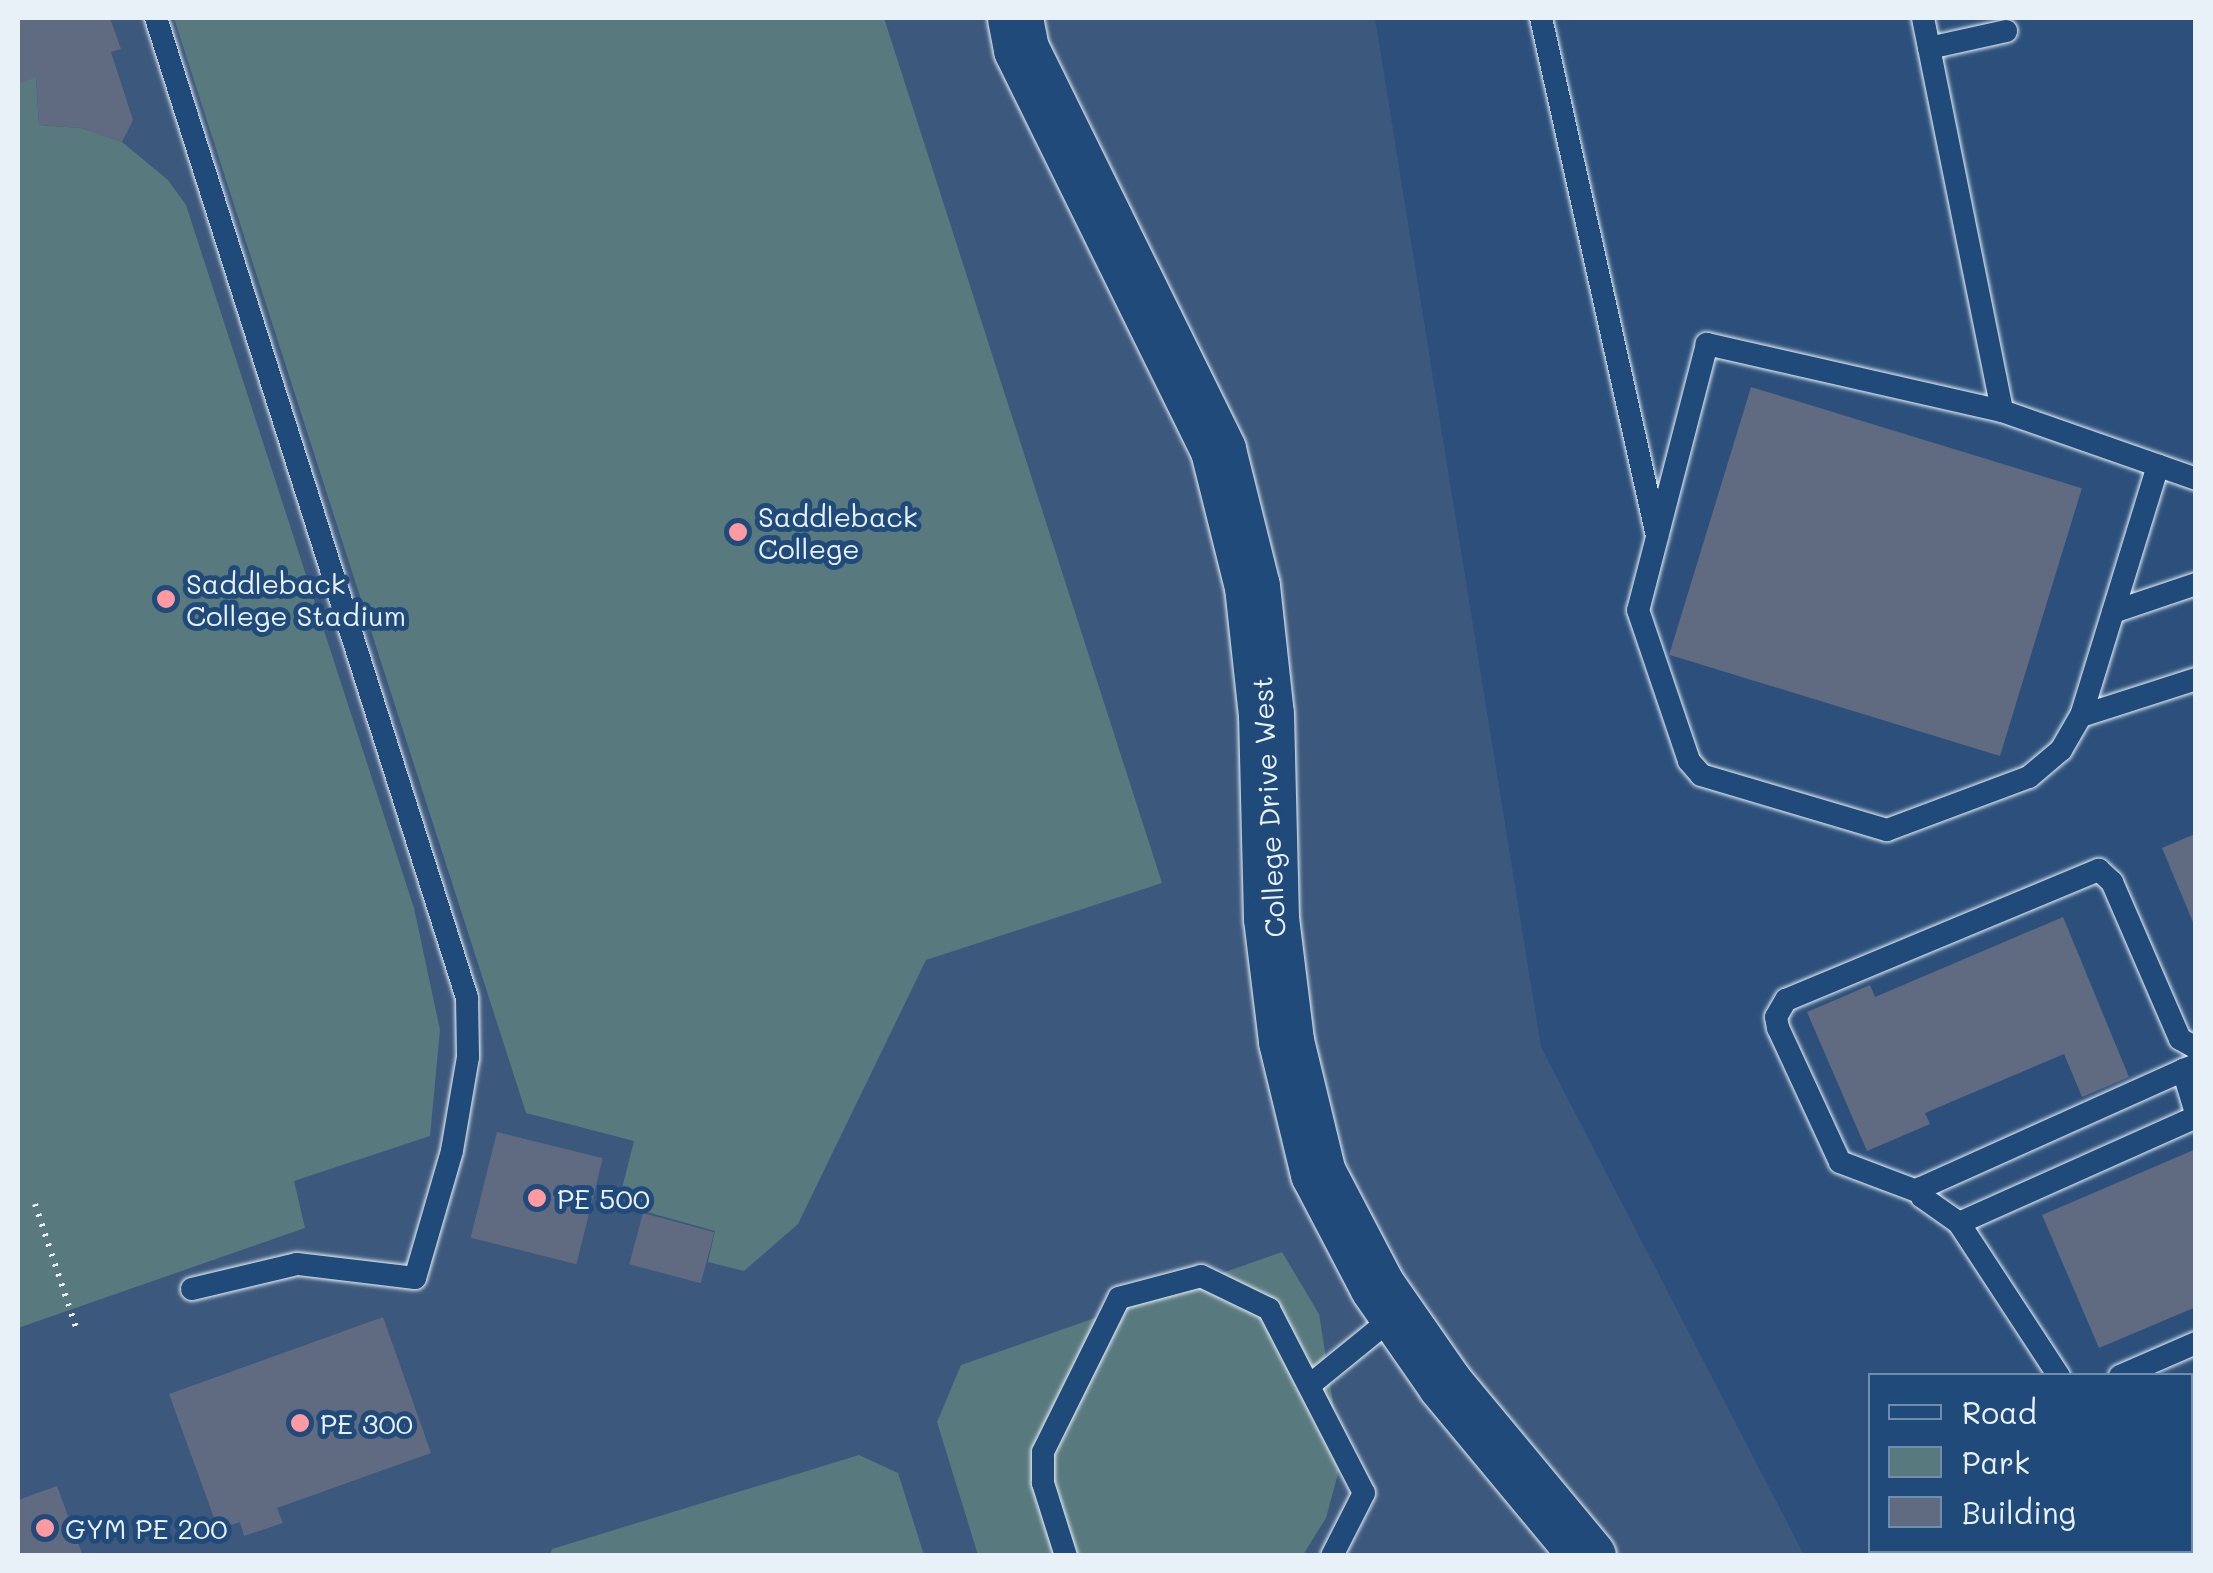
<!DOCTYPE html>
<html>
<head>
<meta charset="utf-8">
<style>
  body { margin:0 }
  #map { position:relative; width:2213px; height:1573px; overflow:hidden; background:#2c507b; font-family:Mali,sans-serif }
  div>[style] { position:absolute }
  .built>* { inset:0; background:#3c587c }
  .green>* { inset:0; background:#58797e }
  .building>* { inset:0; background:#606a80; transform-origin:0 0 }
  .path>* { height:6px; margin-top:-3px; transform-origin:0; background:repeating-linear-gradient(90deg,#e8f1f8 0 2.5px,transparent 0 10.5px) }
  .roads { filter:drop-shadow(0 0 2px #e8f1f8) drop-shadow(0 0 2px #e8f1f8) }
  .service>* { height:22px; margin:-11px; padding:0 11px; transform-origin:11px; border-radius:11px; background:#1f4a7a }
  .tertiary>* { height:55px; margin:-27.5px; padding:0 27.5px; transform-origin:27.5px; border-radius:27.5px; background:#1f4a7a }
  .dots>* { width:28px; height:28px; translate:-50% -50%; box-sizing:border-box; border:5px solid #1f4a7a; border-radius:50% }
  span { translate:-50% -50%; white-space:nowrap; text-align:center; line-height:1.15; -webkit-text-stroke:10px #1f4a7a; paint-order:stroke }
  .poi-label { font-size:28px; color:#e8f1f8 }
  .left { translate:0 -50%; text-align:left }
  .street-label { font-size:28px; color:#e8f1f8 }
  .frame { position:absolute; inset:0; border:20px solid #e8f1f8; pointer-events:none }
  .legend { position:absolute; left:1868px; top:1373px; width:325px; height:180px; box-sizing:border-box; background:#1f4a7a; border:2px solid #6f8dac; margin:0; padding:12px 18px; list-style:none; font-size:30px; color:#e8f1f8 }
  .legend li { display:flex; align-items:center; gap:20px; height:50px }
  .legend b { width:50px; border:2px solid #6f8dac }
</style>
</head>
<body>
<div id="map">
  <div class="built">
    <i style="clip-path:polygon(18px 18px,1375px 18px,1541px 1047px,1804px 1555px,18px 1555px)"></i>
  </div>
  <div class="green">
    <i style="clip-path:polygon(174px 18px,884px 18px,1162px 883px,926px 960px,798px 1224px,744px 1271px,708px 1262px,715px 1231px,618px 1204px,634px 1141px,526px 1113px)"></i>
    <i style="clip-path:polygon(18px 71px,21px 82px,36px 77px,39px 125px,81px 128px,122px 142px,168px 180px,186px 205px,414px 908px,440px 1030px,430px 1136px,294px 1181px,305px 1228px,18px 1328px)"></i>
    <i style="clip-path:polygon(1282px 1252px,1319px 1314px,1342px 1459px,1326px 1518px,1303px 1555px,978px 1555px,937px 1422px,961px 1365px)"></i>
    <i style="clip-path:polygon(859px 1455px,898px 1473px,924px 1555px,550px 1555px,552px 1549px)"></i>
  </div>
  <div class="building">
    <i style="clip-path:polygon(18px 18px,110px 18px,121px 49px,111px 52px,133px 120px,122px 142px,81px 128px,39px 125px,36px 77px,21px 83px,18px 71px)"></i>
    <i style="left:1751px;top:387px;width:346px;height:280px;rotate:17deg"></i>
    <i style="clip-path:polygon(2195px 834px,2195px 927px,2162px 848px)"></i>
    <i style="clip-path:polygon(2063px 917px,2129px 1077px,2082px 1097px,2064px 1054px,1925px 1113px,1930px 1124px,1867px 1151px,1807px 1012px,1870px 985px,1875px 997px)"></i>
    <i style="left:497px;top:1132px;width:109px;height:109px;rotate:14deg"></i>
    <i style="clip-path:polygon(2196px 1149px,2196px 1307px,2099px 1348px,2042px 1215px)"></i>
    <i style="left:643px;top:1213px;width:74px;height:53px;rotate:15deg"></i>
    <i style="clip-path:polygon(383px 1317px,431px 1453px,277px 1508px,283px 1523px,244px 1536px,240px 1522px,218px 1529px,169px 1394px)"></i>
    <i style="clip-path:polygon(57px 1486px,83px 1556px,18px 1556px,18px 1500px)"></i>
  </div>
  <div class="path">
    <i style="left:35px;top:1204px;width:130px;rotate:71.6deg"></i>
  </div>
  <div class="roads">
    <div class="service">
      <i style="left:156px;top:18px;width:1028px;rotate:72.39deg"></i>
      <i style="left:467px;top:998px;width:59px;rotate:89deg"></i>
      <i style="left:468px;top:1057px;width:95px;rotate:99.7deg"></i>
      <i style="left:452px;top:1151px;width:132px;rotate:106.2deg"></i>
      <i style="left:415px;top:1278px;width:119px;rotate:-173.2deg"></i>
      <i style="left:297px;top:1264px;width:108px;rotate:166.6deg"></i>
      <i style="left:1541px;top:18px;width:531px;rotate:77.38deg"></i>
      <i style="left:1923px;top:18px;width:401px;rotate:78.6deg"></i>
      <i style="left:2002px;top:411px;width:206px;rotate:19.3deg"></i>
      <i style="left:1929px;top:48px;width:79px;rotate:-12.4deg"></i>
      <i style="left:2002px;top:411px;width:303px;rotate:-167.2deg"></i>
      <i style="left:1707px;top:344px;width:275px;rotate:104.5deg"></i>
      <i style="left:1638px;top:610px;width:159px;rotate:71.3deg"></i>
      <i style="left:1689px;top:761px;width:18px;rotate:49deg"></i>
      <i style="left:1701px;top:775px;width:194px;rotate:16.5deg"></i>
      <i style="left:1887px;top:830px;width:152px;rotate:-20.5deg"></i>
      <i style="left:2029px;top:777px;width:42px;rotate:-40.2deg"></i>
      <i style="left:2061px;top:750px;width:39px;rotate:-60deg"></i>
      <i style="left:2081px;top:716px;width:262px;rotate:-72.9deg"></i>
      <i style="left:2113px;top:612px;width:88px;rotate:-18.6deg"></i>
      <i style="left:2081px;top:716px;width:121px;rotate:-17.8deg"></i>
      <i style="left:2196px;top:1065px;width:14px;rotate:159deg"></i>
      <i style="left:2183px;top:1070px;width:45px;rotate:73.2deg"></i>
      <i style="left:1922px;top:1193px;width:88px;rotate:-159.3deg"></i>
      <i style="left:1840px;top:1162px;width:148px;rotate:-114.8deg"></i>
      <i style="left:1778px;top:1028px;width:11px;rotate:-100deg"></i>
      <i style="left:1776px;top:1017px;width:20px;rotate:-60deg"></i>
      <i style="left:1786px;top:1000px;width:339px;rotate:-22.6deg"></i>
      <i style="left:2099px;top:870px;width:18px;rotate:43deg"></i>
      <i style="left:2112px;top:882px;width:171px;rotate:66.6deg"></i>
      <i style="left:2180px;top:1039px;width:18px;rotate:29deg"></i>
      <i style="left:1959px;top:1223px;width:260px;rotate:-24.1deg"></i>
      <i style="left:2059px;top:1376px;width:183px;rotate:-123.2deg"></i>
      <i style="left:1959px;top:1223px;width:45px;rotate:-144.9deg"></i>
      <i style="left:1922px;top:1197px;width:9px;rotate:-96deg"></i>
      <i style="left:1921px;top:1188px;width:287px;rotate:-24.2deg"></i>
      <i style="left:2120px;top:1376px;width:83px;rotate:-23.5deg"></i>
      <i style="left:1311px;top:1384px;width:111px;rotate:-39.1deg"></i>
      <i style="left:1066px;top:1556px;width:77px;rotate:-107.5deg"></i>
      <i style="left:1043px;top:1483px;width:31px;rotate:-90deg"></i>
      <i style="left:1043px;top:1452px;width:172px;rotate:-63.7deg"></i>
      <i style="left:1119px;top:1298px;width:85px;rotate:-15deg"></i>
      <i style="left:1201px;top:1276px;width:76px;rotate:25.9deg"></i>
      <i style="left:1269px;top:1309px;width:207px;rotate:62.7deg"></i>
      <i style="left:1364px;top:1493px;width:71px;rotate:116.9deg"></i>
    </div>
    <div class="tertiary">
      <i style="left:1015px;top:18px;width:32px;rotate:79deg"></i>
      <i style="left:1021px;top:49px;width:447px;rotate:63.8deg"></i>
      <i style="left:1218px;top:450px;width:140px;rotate:76deg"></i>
      <i style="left:1252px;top:586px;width:129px;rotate:83.8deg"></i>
      <i style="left:1266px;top:714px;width:204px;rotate:88.6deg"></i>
      <i style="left:1271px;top:918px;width:124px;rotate:83deg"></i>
      <i style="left:1286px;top:1041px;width:136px;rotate:76.4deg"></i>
      <i style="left:1318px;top:1173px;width:127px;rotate:62.4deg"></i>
      <i style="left:1377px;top:1286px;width:119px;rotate:55.2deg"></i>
      <i style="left:1445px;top:1384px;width:224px;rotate:50.3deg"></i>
    </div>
  </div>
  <div class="dots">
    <i style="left:738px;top:532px;background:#ff9aa2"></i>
    <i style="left:166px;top:599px;background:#ff9aa2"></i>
    <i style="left:537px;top:1198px;background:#ff9aa2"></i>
    <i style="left:300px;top:1423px;background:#ff9aa2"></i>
    <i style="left:45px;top:1528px;background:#ff9aa2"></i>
  </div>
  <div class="poi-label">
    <span class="left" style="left:758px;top:532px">Saddleback<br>College</span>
    <span class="left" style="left:186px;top:599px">Saddleback<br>College Stadium</span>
    <span class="left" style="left:557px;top:1198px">PE 500</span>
    <span class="left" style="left:320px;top:1423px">PE 300</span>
    <span class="left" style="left:65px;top:1528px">GYM PE 200</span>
  </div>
  <div class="street-label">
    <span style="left:1268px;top:807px;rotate:-93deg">College Drive West</span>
  </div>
  <div class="frame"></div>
  <ul class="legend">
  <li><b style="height:12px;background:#1f4a7a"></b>Road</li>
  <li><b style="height:28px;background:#58797e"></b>Park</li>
  <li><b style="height:28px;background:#606a80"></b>Building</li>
  </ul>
</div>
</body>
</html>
